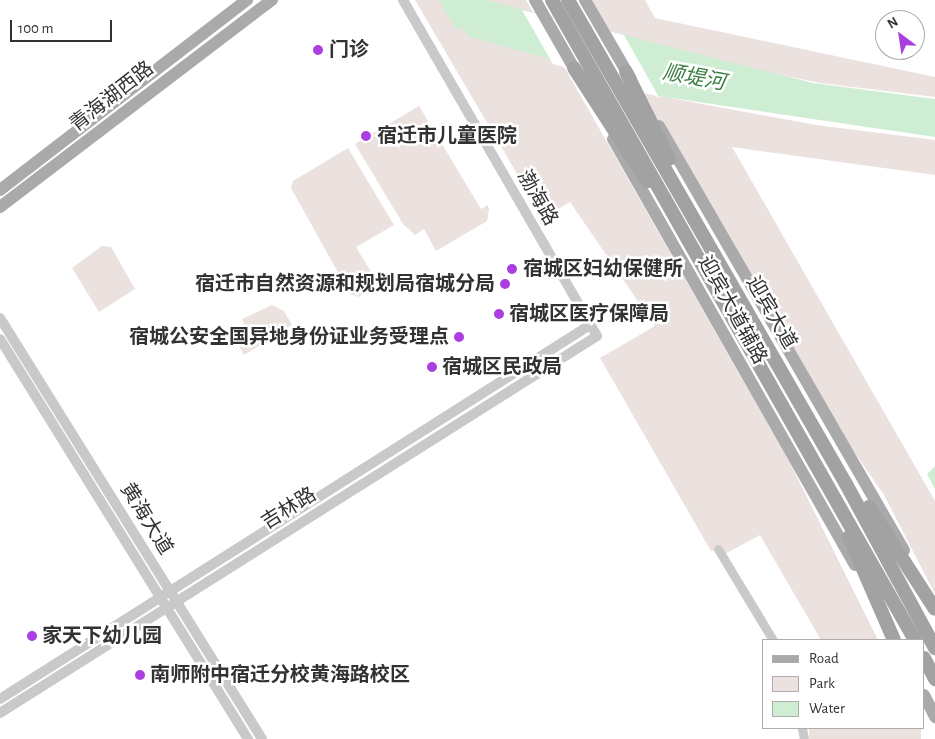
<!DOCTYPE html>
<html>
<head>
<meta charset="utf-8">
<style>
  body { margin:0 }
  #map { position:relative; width:935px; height:739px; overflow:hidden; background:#fff; font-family:"Alegreya Sans","Noto Sans SC",sans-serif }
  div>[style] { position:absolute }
  .green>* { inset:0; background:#ebe1df; transform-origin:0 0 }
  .water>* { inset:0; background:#cfedd3 }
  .pier>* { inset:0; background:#fff }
  .minor>* { height:9px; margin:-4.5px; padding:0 4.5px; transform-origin:4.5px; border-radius:4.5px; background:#c9c9c9 }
  .tertiary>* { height:10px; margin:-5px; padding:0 5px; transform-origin:5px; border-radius:5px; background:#c9c9c9 }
  .primary>* { height:12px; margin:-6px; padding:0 6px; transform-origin:6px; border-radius:6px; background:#aaa }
  .trunk>* { height:14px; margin:-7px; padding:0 7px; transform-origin:7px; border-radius:7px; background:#a2a2a2 }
  .dots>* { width:14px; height:14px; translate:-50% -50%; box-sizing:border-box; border:2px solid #fff; border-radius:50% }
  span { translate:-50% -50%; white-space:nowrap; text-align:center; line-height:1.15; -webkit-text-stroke:5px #fff; paint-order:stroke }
  .poi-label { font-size:20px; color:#323232; font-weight:700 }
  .left { translate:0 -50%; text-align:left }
  .right { translate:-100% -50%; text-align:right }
  .street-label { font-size:20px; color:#323232 }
  .water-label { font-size:21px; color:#3b8044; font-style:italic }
  .legend { position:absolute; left:762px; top:639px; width:162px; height:90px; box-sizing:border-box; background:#fff; border:1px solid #adadad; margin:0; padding:6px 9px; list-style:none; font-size:15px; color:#323232 }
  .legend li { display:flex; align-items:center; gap:10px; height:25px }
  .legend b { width:25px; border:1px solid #adadad }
  .north { position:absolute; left:875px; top:10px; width:50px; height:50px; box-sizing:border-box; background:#fff; border:1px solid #adadad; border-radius:50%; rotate:329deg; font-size:14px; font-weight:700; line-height:20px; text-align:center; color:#323232 }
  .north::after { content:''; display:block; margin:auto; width:18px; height:22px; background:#ab3ee0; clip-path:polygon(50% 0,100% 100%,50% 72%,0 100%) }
  .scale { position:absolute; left:10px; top:20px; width:102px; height:22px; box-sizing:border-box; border:2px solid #323232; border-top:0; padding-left:6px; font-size:15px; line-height:18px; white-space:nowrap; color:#323232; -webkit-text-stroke:4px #fff; paint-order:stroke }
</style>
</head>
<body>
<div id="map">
  <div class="green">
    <i style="clip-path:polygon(415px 0,526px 0,790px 463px,878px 640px,821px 640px,760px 535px,725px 554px,721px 548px,711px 551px,600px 358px,655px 326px,570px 202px,543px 218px)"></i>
    <i style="clip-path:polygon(585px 0,645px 0,655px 18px,935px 77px,935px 97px,820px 83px,607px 38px)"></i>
    <i style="clip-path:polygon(643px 93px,816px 125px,935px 140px,935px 175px,732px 147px,935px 501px,935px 594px,884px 495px,799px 372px,642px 99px)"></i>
    <i style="clip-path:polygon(419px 106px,481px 209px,488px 205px,489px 210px,487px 221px,436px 251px,424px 229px,415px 235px,403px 224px,355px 144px)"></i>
    <i style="clip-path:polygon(348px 148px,394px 225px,356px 247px,379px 285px,358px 297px,350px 294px,291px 188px,293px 181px)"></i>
    <i style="clip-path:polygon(102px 246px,111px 247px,135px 289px,99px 312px,72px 268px)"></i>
    <i style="clip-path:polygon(272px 305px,284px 311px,292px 325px,244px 355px,236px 341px,248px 333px,242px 319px)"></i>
    <i style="left:809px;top:728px;width:112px;height:11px"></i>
  </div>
  <div class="water">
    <i style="clip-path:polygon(439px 0,486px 0,813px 83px,935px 99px,935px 137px,658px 96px,644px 85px,470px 37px,461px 28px,456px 30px)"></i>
    <i style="clip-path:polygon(935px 466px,935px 489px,927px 474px)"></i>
  </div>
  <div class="pier">
    <i style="clip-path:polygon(522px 10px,624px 35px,660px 99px,643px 88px,553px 64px)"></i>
  </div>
  <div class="minor">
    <i style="left:718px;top:549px;width:106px;rotate:58.9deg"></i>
    <i style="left:802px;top:728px;width:11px;rotate:80deg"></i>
  </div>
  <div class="tertiary">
    <i style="left:0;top:318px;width:496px;rotate:58.1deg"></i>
    <i style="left:0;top:339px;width:471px;rotate:58.2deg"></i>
    <i style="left:0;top:699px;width:699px;rotate:-32.37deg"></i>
    <i style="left:0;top:713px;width:706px;rotate:-32.27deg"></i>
    <i style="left:597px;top:336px;width:388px;rotate:-120deg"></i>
  </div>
  <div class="primary">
    <i style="left:535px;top:0;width:86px;rotate:60.2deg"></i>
    <i style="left:585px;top:0;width:91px;rotate:59.8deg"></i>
    <i style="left:659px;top:126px;width:490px;rotate:60deg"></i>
    <i style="left:613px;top:139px;width:490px;rotate:60.4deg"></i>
    <i style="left:0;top:190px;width:312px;rotate:-37.6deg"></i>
    <i style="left:0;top:207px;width:342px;rotate:-37.3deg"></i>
    <i style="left:924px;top:695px;width:25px;rotate:63deg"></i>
  </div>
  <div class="trunk">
    <i style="left:552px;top:0;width:736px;rotate:60.44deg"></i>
    <i style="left:568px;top:0;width:558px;rotate:60.13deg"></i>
    <i style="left:846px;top:484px;width:187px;rotate:61.5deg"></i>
    <i style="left:574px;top:68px;width:135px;rotate:57.1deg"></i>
    <i style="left:626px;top:72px;width:97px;rotate:63.7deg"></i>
    <i style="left:869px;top:507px;width:121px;rotate:57.1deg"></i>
    <i style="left:849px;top:537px;width:112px;rotate:66.4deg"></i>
    <i style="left:924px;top:658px;width:24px;rotate:62deg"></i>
  </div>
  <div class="dots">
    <i style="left:318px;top:50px;background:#ab3ee0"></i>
    <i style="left:366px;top:136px;background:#ab3ee0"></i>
    <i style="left:512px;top:269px;background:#ab3ee0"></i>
    <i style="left:505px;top:284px;background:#ab3ee0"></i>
    <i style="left:499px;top:314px;background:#ab3ee0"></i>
    <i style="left:459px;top:337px;background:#ab3ee0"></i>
    <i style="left:432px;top:367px;background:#ab3ee0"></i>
    <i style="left:32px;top:636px;background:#ab3ee0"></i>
    <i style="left:140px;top:675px;background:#ab3ee0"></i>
  </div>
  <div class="poi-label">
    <span class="left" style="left:329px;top:50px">门诊</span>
    <span class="left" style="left:377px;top:136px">宿迁市儿童医院</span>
    <span class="left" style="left:523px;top:269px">宿城区妇幼保健所</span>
    <span class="right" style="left:495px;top:284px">宿迁市自然资源和规划局宿城分局</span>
    <span class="left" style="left:509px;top:314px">宿城区医疗保障局</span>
    <span class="right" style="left:449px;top:337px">宿城公安全国异地身份证业务受理点</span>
    <span class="left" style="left:442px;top:367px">宿城区民政局</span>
    <span class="left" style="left:42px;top:636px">家天下幼儿园</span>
    <span class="left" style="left:150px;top:675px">南师附中宿迁分校黄海路校区</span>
  </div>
  <div class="street-label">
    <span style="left:112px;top:97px;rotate:-38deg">青海湖西路</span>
    <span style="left:537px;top:198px;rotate:60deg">渤海路</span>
    <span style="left:732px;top:310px;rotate:61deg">迎宾大道辅路</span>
    <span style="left:771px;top:313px;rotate:60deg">迎宾大道</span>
    <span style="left:289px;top:509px;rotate:-32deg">吉林路</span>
    <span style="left:146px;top:519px;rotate:58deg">黄海大道</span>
  </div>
  <div class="water-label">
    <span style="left:694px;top:78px;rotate:10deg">顺堤河</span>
  </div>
  <ul class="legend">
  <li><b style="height:6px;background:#aaa"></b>Road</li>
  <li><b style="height:14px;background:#ebe1df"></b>Park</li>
  <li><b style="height:14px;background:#cfedd3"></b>Water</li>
  </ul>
  <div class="north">N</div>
  <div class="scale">100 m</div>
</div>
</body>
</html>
